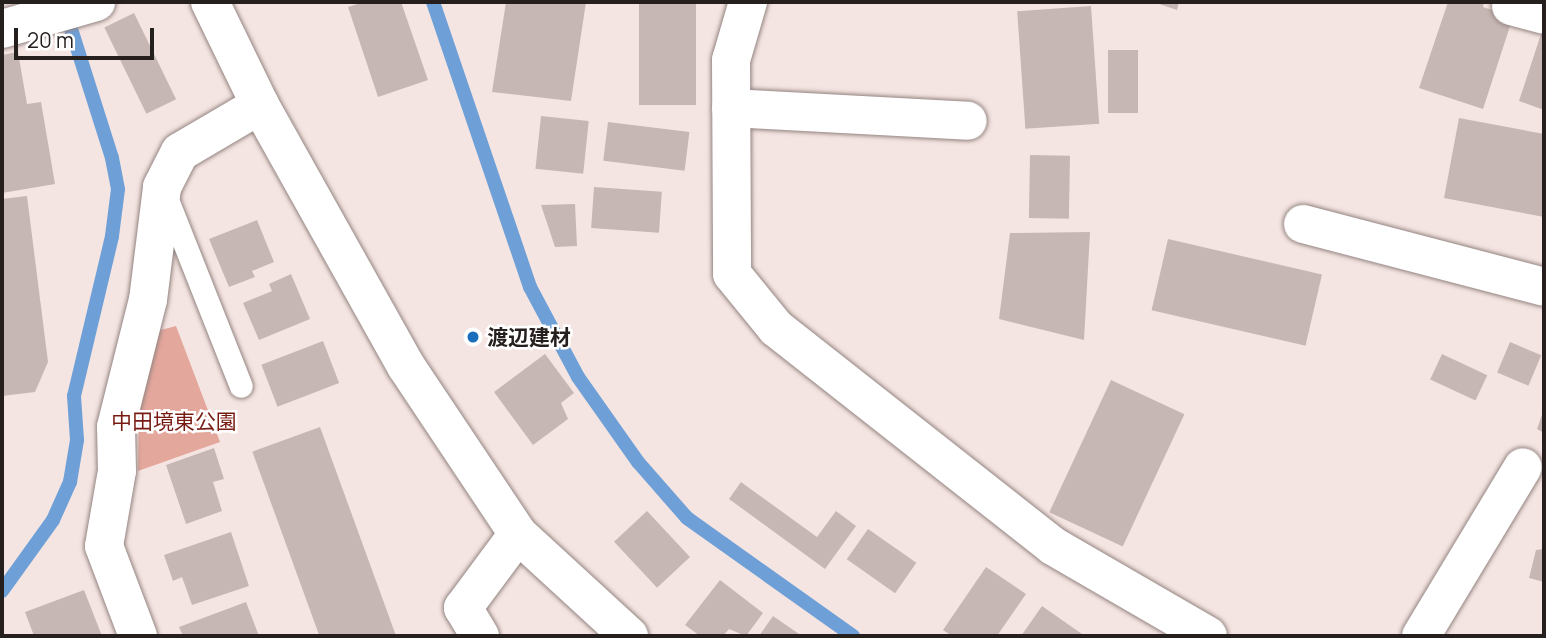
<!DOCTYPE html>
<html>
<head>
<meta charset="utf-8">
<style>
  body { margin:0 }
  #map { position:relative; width:1546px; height:638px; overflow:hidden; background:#f5e5e2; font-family:Manrope,"Noto Sans JP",sans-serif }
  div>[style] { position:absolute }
  .green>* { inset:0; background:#e4a79c }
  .stream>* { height:14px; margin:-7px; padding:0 7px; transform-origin:7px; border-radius:7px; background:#6ea0d7 }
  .building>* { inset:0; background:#c7b7b4; transform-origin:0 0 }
  .roads { filter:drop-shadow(0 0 2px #938481) drop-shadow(0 0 2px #938481) }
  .service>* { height:23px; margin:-11.5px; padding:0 11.5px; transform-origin:11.5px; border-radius:11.5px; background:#fff }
  .minor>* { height:38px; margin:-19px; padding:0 19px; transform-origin:19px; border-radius:19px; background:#fff }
  .tertiary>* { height:38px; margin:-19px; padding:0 19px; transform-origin:19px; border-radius:19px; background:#fff }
  .dots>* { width:19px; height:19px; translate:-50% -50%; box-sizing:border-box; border:4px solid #fff; border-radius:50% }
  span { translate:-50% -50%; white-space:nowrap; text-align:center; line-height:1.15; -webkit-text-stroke:5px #fff; paint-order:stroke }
  .poi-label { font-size:21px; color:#251f1e; font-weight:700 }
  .left { translate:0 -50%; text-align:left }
  .park-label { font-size:21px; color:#771b12 }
  .frame { position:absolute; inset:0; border:4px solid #251f1e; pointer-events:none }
  .scale { position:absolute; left:14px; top:28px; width:140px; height:32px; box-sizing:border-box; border:4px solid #251f1e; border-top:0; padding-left:9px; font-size:21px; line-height:24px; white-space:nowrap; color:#251f1e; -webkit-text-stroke:5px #fff; paint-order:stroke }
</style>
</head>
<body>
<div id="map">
  <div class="green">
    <i style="clip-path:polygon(176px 326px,220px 442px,138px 471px,139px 406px,157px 331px)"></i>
  </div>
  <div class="stream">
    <i style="left:433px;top:2px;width:301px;rotate:71.2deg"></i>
    <i style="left:530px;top:287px;width:102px;rotate:61.9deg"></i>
    <i style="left:578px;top:377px;width:104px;rotate:54.8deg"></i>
    <i style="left:638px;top:462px;width:74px;rotate:48.8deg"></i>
    <i style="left:687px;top:518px;width:204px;rotate:35.4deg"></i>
    <i style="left:2px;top:591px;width:87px;rotate:-54.3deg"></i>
    <i style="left:53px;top:520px;width:42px;rotate:-65.9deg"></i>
    <i style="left:70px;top:482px;width:43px;rotate:-80.5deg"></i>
    <i style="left:77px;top:440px;width:44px;rotate:-93.9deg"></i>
    <i style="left:74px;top:396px;width:164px;rotate:-76.6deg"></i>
    <i style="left:112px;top:236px;width:47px;rotate:-82.7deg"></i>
    <i style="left:118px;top:189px;width:32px;rotate:-101deg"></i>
    <i style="left:112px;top:158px;width:152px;rotate:-107.6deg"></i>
  </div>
  <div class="building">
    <i style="clip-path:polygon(364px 2px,401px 2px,428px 80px,378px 97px,348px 7px)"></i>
    <i style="clip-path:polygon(506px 2px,586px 2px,571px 101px,492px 92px)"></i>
    <i style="left:639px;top:2px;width:57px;height:103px"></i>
    <i style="clip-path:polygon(1153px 2px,1179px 2px,1177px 10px)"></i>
    <i style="clip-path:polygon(1448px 2px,1484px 2px,1483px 7px,1513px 17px,1483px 109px,1419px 88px)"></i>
    <i style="left:1091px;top:6px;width:118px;height:74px;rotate:86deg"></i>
    <i style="left:134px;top:13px;width:96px;height:33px;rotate:64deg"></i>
    <i style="clip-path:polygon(1544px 25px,1544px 110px,1519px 101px)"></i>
    <i style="left:1108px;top:50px;width:30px;height:63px"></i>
    <i style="clip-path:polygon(18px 52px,27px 104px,41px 102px,55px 184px,2px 193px,2px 55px)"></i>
    <i style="left:541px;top:116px;width:48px;height:53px;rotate:6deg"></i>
    <i style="clip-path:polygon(1459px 118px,1544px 134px,1544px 217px,1444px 198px)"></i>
    <i style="left:608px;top:122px;width:82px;height:39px;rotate:7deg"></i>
    <i style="left:1030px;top:155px;width:40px;height:63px;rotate:1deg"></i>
    <i style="left:594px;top:187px;width:68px;height:41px;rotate:4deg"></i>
    <i style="clip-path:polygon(27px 196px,48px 362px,35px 392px,2px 396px,2px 199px)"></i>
    <i style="clip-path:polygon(575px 204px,577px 246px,555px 247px,541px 205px)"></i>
    <i style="clip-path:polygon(257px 220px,274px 262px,252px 271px,255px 277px,229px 287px,209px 239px)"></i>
    <i style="clip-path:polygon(1090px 232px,1084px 340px,999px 319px,1010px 233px)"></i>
    <i style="left:1168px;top:239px;width:158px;height:73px;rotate:13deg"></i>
    <i style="clip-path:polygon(291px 274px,310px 319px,259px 340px,243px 303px,272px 291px,269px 284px)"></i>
    <i style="left:323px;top:341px;width:45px;height:66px;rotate:69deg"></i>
    <i style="left:1510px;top:342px;width:34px;height:33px;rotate:23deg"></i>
    <i style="clip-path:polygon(545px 354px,574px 393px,561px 403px,568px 419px,533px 445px,494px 392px)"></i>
    <i style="left:1442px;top:354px;width:50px;height:28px;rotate:25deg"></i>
    <i style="left:1111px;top:380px;width:81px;height:146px;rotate:25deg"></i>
    <i style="clip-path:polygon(1544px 409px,1544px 433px,1537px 429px)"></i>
    <i style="left:320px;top:427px;width:222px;height:72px;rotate:70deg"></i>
    <i style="clip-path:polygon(214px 448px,224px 479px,213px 482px,222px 511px,186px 524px,166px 465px)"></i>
    <i style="clip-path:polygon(741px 482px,817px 537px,836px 511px,856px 526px,825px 569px,729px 499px)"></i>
    <i style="left:647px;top:511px;width:63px;height:45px;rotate:47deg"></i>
    <i style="left:868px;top:529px;width:59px;height:37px;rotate:35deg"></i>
    <i style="clip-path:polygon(231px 532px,249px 586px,192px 605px,182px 577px,173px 581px,164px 555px)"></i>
    <i style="clip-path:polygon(1544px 549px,1544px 582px,1529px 578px,1536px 550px)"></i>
    <i style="clip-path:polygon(986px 567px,1026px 594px,997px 636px,952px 636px,943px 630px)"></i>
    <i style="clip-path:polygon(720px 580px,763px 613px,746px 636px,729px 629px,723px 636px,700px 636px,685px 625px)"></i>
    <i style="clip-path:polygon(84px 590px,102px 636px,34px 636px,25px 612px)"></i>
    <i style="clip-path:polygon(246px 602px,259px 636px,183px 636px,179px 627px)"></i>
    <i style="clip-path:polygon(1042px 606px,1082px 634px,1081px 636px,1021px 636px)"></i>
    <i style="clip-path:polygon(773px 616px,802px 636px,759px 636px)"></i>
  </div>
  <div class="roads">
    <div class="service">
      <i style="left:166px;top:197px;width:203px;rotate:68.4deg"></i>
    </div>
    <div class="minor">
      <i style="left:748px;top:2px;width:60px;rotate:106.3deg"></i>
      <i style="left:731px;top:60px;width:214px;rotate:89.7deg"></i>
      <i style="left:732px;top:274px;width:70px;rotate:50.8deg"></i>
      <i style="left:776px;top:328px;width:352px;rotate:38.2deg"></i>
      <i style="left:1053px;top:546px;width:179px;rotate:30.1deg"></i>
      <i style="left:1511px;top:6px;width:34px;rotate:15deg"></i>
      <i style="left:731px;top:108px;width:237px;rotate:3.1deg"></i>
      <i style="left:1303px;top:224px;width:249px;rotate:14.6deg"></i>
      <i style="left:138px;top:636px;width:96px;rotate:-110.7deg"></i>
      <i style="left:104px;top:546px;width:76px;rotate:-80.2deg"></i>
      <i style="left:117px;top:471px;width:44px;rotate:-91.3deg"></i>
      <i style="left:116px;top:427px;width:131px;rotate:-75.9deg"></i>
      <i style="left:148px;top:300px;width:114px;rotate:-82.9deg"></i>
      <i style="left:162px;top:187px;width:39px;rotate:-63deg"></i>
      <i style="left:180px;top:152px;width:93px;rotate:-30.4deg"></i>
      <i style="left:480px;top:636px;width:33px;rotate:-121deg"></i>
      <i style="left:463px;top:608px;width:92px;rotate:-53.4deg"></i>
      <i style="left:1421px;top:636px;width:197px;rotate:-58.9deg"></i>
    </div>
    <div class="tertiary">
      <i style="left:210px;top:2px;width:114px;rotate:64.1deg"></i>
      <i style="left:260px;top:105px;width:299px;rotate:60.8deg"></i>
      <i style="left:406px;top:366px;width:202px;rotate:56.3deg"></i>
      <i style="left:518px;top:534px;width:151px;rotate:42.6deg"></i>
      <i style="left:2px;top:29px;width:98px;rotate:-16deg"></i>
    </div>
  </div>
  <div class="dots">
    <i style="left:473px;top:337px;background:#1a6ebc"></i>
  </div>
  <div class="poi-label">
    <span class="left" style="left:487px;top:337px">渡辺建材</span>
  </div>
  <div class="park-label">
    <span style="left:174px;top:421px">中田境東公園</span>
  </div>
  <div class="frame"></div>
  <div class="scale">20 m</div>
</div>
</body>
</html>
